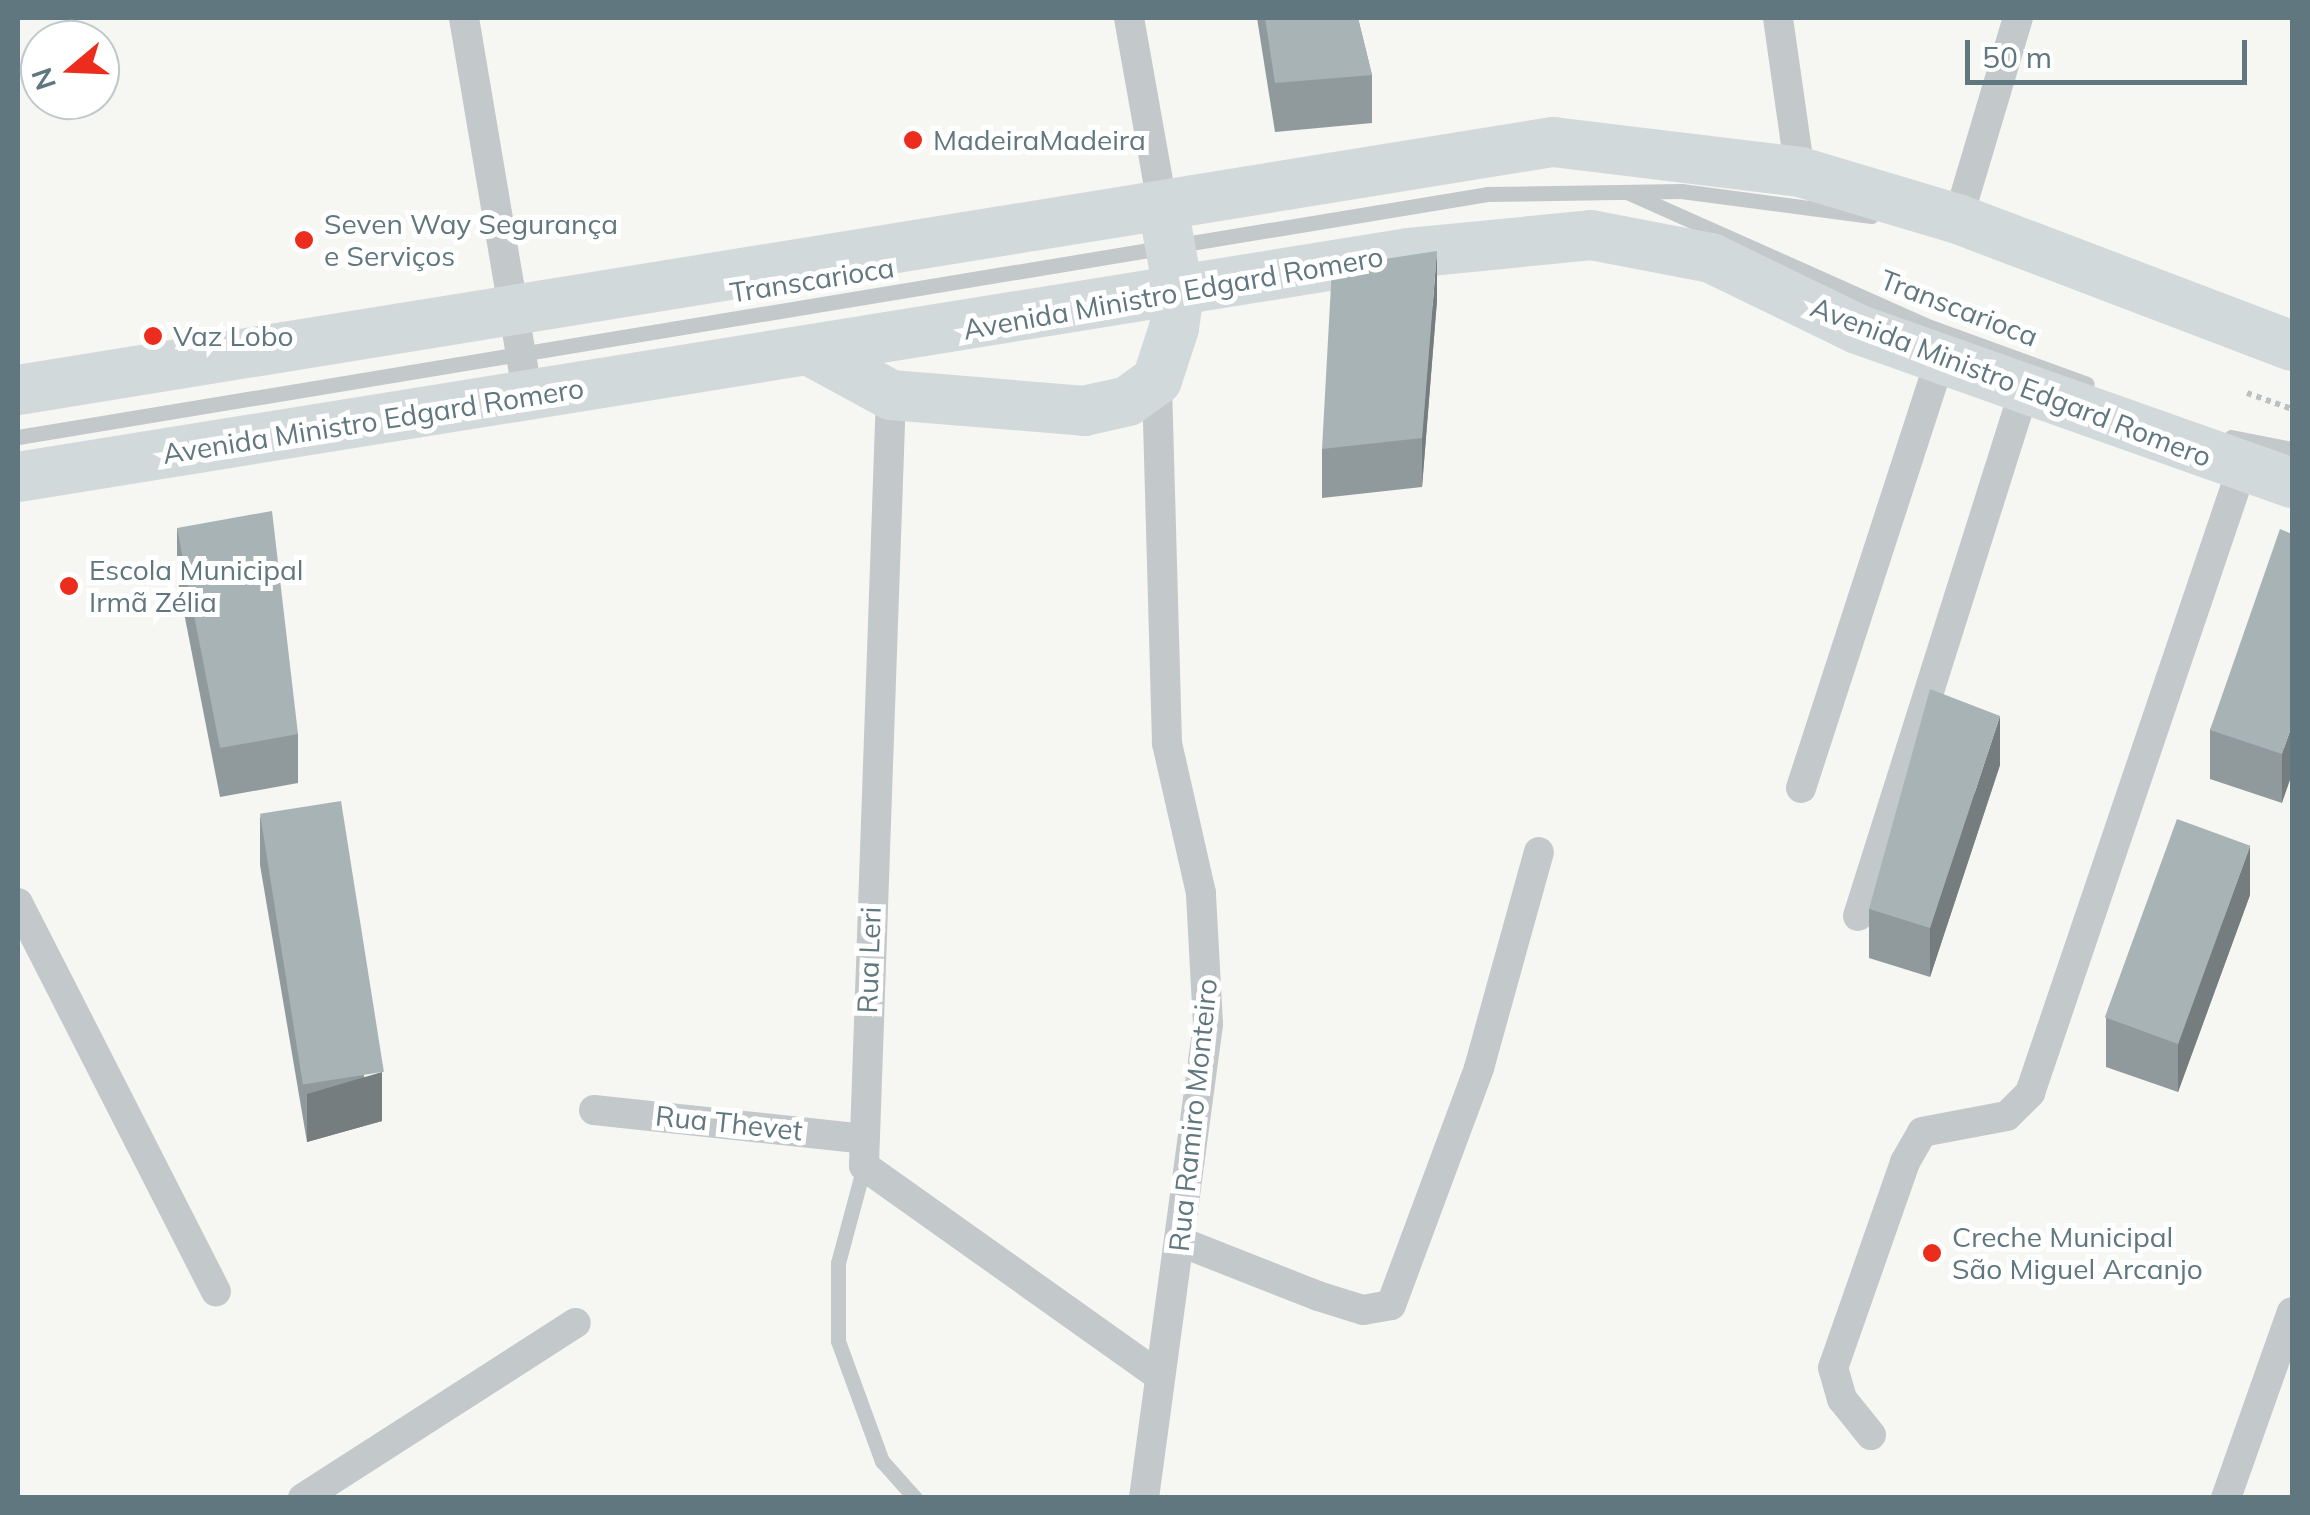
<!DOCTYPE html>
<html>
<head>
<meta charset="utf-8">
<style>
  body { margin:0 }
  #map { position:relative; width:2310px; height:1515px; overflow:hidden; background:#f6f6f3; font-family:Mulish,sans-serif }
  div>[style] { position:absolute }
  .path>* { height:6px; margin-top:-3px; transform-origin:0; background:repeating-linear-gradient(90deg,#bdc0c1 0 5px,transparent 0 10px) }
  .lane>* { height:15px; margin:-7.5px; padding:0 7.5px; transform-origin:7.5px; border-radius:7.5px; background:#c3c8ca }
  .street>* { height:30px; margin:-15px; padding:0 15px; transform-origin:15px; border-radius:15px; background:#c3c8ca }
  .primary>* { height:50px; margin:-25px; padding:0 25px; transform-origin:25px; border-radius:25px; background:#d2d9db }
  .wall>* { inset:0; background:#909a9d }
  .shaded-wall>* { inset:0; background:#767d7f }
  .building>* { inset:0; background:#a8b3b6; transform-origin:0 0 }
  .dots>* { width:28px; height:28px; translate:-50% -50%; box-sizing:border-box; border:5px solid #fff; border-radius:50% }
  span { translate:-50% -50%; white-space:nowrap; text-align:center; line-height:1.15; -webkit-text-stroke:10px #fff; paint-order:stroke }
  .poi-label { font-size:28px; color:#60777f }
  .left { translate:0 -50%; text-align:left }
  .street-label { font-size:28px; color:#60777f }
  .frame { position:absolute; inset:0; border:20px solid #60777f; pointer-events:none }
  .north { position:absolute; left:20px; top:20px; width:100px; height:100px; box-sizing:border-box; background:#fff; border:2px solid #bfc9cc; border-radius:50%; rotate:251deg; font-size:28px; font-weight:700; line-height:40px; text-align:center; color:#60777f }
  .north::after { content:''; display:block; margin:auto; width:35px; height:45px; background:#ec2c1d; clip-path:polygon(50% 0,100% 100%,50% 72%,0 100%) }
  .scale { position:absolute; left:1965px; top:40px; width:282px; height:45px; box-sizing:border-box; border:5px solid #60777f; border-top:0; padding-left:12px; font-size:30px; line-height:35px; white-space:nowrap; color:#60777f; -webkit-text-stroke:8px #fff; paint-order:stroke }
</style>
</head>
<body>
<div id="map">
  <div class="path">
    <i style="left:2247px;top:393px;width:48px;rotate:19.6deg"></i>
  </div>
  <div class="lane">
    <i style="left:1629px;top:193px;width:324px;rotate:24deg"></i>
    <i style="left:1925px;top:325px;width:172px;rotate:20deg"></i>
    <i style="left:18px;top:437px;width:1489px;rotate:-9.39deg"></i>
    <i style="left:1487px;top:194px;width:194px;rotate:-0.9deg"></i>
    <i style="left:1681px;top:191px;width:192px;rotate:7.5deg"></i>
    <i style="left:2231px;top:437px;width:62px;rotate:11.1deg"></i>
    <i style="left:864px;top:1166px;width:100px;rotate:105deg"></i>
    <i style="left:838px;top:1263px;width:78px;rotate:90deg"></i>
    <i style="left:838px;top:1341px;width:128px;rotate:69.9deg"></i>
    <i style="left:882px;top:1461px;width:50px;rotate:48.3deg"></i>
  </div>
  <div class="street">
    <i style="left:464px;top:18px;width:383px;rotate:80.4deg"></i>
    <i style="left:1129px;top:18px;width:193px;rotate:79.9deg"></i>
    <i style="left:1778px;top:18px;width:156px;rotate:81.9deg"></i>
    <i style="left:1958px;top:219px;width:210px;rotate:-73.4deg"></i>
    <i style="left:891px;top:395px;width:771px;rotate:92.01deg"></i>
    <i style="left:864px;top:1166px;width:359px;rotate:35.4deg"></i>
    <i style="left:1801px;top:788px;width:452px;rotate:-72deg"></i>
    <i style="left:18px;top:903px;width:436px;rotate:63deg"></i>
    <i style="left:1858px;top:916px;width:554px;rotate:-72.45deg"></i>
    <i style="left:594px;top:1110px;width:272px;rotate:6.1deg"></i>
    <i style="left:1181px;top:1242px;width:147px;rotate:21.5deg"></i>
    <i style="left:1318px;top:1296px;width:47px;rotate:17.3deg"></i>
    <i style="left:1363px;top:1310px;width:28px;rotate:-10deg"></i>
    <i style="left:1391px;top:1305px;width:253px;rotate:-69.6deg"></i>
    <i style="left:1479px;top:1068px;width:224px;rotate:-74.5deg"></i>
    <i style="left:1871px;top:1435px;width:46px;rotate:-128.9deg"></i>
    <i style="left:1842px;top:1399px;width:32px;rotate:-106deg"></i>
    <i style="left:1833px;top:1368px;width:218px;rotate:-70.7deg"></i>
    <i style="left:1905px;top:1162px;width:34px;rotate:-60deg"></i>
    <i style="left:1922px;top:1132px;width:86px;rotate:-10.7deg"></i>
    <i style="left:2007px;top:1116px;width:33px;rotate:-45deg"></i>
    <i style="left:2030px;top:1093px;width:657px;rotate:-71.26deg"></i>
    <i style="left:303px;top:1498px;width:324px;rotate:-32.7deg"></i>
    <i style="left:1144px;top:1498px;width:478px;rotate:-82.3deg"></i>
    <i style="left:1208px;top:1024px;width:131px;rotate:-93.1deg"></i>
    <i style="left:1201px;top:893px;width:154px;rotate:-102.8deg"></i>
    <i style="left:1167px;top:743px;width:363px;rotate:-91.6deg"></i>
    <i style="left:2226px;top:1498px;width:197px;rotate:-70.5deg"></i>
  </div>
  <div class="primary">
    <i style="left:814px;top:353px;width:88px;rotate:28.6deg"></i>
    <i style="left:891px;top:395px;width:194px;rotate:4.7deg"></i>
    <i style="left:1084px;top:411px;width:45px;rotate:-12.8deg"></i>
    <i style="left:1128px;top:401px;width:36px;rotate:-36deg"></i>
    <i style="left:1157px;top:380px;width:55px;rotate:-71.9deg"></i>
    <i style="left:1174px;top:328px;width:34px;rotate:-82deg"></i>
    <i style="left:1179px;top:294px;width:87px;rotate:-100.5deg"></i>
    <i style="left:18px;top:390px;width:1555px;rotate:-9.18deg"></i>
    <i style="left:1553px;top:142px;width:249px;rotate:6.9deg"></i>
    <i style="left:1800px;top:172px;width:165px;rotate:16.6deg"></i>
    <i style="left:1958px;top:219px;width:357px;rotate:20.8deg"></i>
    <i style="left:18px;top:477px;width:1409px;rotate:-9.15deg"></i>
    <i style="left:1409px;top:253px;width:183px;rotate:-5.6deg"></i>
    <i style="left:1591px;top:235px;width:122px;rotate:10.9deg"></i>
    <i style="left:1711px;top:258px;width:162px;rotate:25.9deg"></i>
    <i style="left:1857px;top:329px;width:461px;rotate:19.5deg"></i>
  </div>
  <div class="wall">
    <i style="clip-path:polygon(1257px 18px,1358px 18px,1372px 75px,1372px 123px,1275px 132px)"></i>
    <i style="clip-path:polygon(1437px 300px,1422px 487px,1322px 498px,1322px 449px)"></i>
    <i style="clip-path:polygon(177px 528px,298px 734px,298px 783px,220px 797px,177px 577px)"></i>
    <i style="clip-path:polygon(2292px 534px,2282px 803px,2210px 779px,2210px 730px)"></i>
    <i style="clip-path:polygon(2000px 765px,1930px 977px,1869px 958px,1869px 909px)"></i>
    <i style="clip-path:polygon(260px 816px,382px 1121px,307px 1142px,260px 865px)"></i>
    <i style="clip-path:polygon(2250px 895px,2178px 1092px,2106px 1067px,2106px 1018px)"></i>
  </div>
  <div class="shaded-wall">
    <i style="clip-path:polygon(1437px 251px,1437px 300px,1422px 487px,1422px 438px)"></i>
    <i style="clip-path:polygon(2000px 716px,2000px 765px,1930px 977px,1930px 928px)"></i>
    <i style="clip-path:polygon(2292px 725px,2292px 774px,2282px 803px,2282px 754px)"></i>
    <i style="clip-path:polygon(2250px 846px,2250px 895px,2178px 1092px,2178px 1043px)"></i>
    <i style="clip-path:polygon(382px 1072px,382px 1121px,307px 1142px,307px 1094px)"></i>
  </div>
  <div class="building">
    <i style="clip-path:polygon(1265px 18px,1358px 18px,1372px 75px,1275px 83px)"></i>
    <i style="clip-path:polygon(1437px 251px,1422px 438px,1322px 449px,1332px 267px)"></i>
    <i style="clip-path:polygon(272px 511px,298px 734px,220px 748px,177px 528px)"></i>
    <i style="clip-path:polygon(2280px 529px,2292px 534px,2292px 725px,2282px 754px,2210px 730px)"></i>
    <i style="clip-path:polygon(1930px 689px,2000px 716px,1930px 928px,1869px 909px)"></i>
    <i style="left:341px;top:801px;width:274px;height:82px;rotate:81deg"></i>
    <i style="left:2177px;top:819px;width:78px;height:211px;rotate:20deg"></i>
  </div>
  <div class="dots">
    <i style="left:913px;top:140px;background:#ec2c1d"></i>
    <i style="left:304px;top:240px;background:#ec2c1d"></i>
    <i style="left:153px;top:336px;background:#ec2c1d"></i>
    <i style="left:69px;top:586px;background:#ec2c1d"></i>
    <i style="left:1932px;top:1253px;background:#ec2c1d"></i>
  </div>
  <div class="poi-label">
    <span class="left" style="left:933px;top:140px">MadeiraMadeira</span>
    <span class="left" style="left:324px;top:240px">Seven Way Segurança<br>e Serviços</span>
    <span class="left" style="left:173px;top:336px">Vaz Lobo</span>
    <span class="left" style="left:89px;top:586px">Escola Municipal<br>Irmã Zélia</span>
    <span class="left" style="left:1952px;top:1253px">Creche Municipal<br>São Miguel Arcanjo</span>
  </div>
  <div class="street-label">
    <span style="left:812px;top:280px;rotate:-9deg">Transcarioca</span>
    <span style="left:1173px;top:293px;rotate:-10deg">Avenida Ministro Edgard Romero</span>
    <span style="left:1959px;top:308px;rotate:21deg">Transcarioca</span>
    <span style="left:2011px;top:382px;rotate:21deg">Avenida Ministro Edgard Romero</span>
    <span style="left:373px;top:421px;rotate:-9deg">Avenida Ministro Edgard Romero</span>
    <span style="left:869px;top:960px;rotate:-88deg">Rua Leri</span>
    <span style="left:1193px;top:1115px;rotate:-84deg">Rua Ramiro Monteiro</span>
    <span style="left:729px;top:1123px;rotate:6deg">Rua Thevet</span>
  </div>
  <div class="frame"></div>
  <div class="north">N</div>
  <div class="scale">50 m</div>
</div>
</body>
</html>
